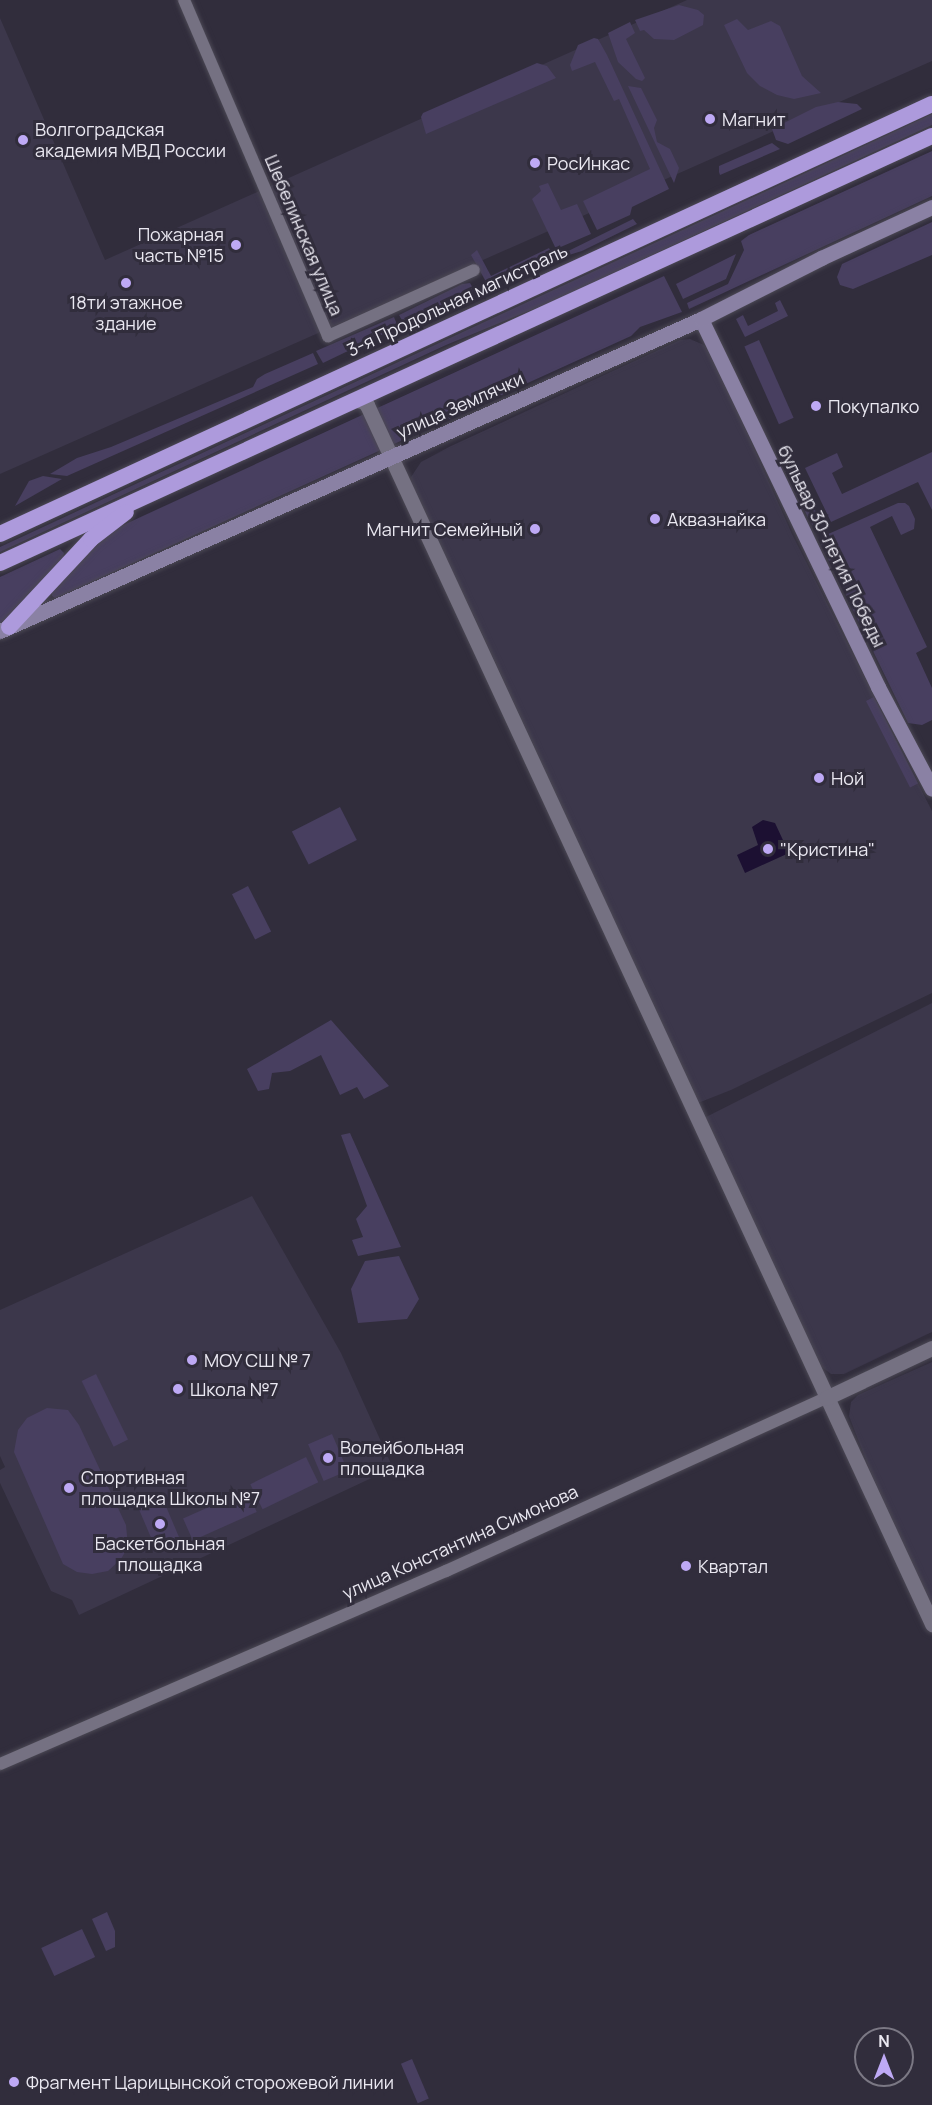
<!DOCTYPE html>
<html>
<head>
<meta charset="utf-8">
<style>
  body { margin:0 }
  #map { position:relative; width:932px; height:2105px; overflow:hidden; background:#312d3c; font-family:Manrope,sans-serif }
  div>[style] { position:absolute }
  .built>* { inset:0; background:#3c374b }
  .green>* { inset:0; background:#483f60; transform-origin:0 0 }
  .water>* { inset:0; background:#1c1032 }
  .roads { filter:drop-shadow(0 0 2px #4b4854) drop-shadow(0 0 2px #4b4854) }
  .minor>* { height:12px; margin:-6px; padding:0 6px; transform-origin:6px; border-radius:6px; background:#757182 }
  .tertiary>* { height:15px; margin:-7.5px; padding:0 7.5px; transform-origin:7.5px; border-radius:7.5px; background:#757182 }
  .secondary>* { height:15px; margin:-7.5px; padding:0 7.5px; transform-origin:7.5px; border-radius:7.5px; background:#8a81a4 }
  .trunk>* { height:16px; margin:-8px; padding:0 8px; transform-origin:8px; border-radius:8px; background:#ad9adc }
  .dots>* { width:16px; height:16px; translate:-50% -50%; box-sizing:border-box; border:3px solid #312d3c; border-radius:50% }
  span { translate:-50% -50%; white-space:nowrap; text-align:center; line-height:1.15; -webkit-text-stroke:6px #312d3c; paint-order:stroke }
  .poi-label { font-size:18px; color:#eae8f1 }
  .left { translate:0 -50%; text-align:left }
  .right { translate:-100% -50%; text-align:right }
  .street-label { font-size:18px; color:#eae8f1 }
  .north { position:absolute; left:854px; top:2027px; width:60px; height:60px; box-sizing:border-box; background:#312d3c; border:2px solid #7b7884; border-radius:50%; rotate:0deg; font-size:16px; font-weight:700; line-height:24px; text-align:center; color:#eae8f1 }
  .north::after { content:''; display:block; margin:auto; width:21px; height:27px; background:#bea9f5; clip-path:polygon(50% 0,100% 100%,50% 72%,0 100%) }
</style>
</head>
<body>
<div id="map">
  <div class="built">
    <i style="clip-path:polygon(687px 0,932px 0,932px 61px,0 474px,0 18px,105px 260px)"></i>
    <i style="clip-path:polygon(690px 339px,704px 345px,712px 354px,792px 534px,932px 811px,932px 993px,731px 1090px,698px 1103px,474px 616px,413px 493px,411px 477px,421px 462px,451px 446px,680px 340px)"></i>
    <i style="clip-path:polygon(932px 1003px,932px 1332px,844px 1374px,831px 1374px,819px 1365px,704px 1118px)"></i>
    <i style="clip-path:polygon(252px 1196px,341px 1353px,393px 1468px,79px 1615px,72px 1600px,51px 1591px,0 1483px,0 1470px,5px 1467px,0 1456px,0 1310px)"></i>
    <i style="clip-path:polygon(932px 1362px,932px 1608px,871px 1473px,849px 1416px,851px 1402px,858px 1395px)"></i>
  </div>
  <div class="green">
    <i style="clip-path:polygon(679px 5px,698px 10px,704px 15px,703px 25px,674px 40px,654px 39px,644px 30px,640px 31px,635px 20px)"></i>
    <i style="clip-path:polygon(737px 19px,748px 30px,771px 21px,780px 26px,802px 76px,821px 93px,794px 99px,777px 95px,760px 86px,747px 73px,724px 25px)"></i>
    <i style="clip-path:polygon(630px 22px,635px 33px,626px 39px,645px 78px,642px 81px,636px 79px,618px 62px,608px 33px)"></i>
    <i style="clip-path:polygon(594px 38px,598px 39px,607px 55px,669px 189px,632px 207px,630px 215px,597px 230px,583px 201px,650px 169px,619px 99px,614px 101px,595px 62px,572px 71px,570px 65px,578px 45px)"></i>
    <i style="clip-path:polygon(537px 63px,547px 66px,556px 78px,426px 134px,421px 117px,423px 113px)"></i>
    <i style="clip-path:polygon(628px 86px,641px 88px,657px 120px,654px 128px,657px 142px,670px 149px,679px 168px,674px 183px)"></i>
    <i style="clip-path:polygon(838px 102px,857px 104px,862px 109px,788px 144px,776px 140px,772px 129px,816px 107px)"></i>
    <i style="clip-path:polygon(932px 114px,932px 125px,551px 302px,446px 345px,0 552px,0 547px)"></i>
    <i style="clip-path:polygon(772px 143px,780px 149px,720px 175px,719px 172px,719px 166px)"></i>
    <i style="clip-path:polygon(932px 151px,932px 196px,689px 309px,687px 303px,728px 284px,744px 250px,741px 241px,749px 235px)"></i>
    <i style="clip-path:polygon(548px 183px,561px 210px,577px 204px,591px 234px,556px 249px,532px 199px,541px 191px,539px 186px)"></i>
    <i style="clip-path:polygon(633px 219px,637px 224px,582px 251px,546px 262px)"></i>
    <i style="clip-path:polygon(932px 222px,932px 255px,853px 289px,840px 285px,837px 277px,842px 264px)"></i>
    <i style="clip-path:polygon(549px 248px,552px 254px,489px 283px,485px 280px,471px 255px,477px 250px,491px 276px)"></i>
    <i style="clip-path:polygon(736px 254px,726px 279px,683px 299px,676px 284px)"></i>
    <i style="clip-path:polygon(664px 276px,682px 312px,640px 327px,631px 336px,65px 594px,55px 598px,52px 596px,52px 591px,99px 538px,119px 527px)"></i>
    <i style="clip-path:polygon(470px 283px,474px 290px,471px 294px,404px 324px,399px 315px,462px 284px)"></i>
    <i style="clip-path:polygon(780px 300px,788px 316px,745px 337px,736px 319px,743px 315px,748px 326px,778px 311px,775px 303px)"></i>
    <i style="clip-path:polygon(394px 317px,398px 327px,323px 363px,316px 351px)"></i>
    <i style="left:759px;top:340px;width:85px;height:16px;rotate:66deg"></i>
    <i style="clip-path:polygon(313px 353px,318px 364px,67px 476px,50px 474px,77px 458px,111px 447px,253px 387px,257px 379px,265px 374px)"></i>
    <i style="clip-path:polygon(932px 452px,932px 510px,918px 482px,831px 522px,805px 468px,837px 453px,843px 467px,832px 473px,842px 494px)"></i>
    <i style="clip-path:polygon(798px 475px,823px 526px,814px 527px,809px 520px,790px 479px)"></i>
    <i style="clip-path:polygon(43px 476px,62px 479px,15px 506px,29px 481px)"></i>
    <i style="clip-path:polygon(898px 503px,905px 503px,909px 506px,915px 519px,914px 529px,901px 535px,892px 516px,870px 527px,927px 647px,916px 653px,932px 688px,932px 720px,922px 725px,908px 723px,821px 544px,826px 535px)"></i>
    <i style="clip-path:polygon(60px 549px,64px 553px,63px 559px,0 625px,0 577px)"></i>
    <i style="left:874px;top:697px;width:97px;height:9px;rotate:63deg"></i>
    <i style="left:340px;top:807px;width:37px;height:54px;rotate:63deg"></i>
    <i style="left:248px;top:886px;width:51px;height:18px;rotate:63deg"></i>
    <i style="clip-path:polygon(331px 1020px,389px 1086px,364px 1099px,357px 1087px,340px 1095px,321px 1055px,290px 1071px,272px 1073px,269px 1089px,258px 1091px,247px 1069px)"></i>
    <i style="clip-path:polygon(350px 1133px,401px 1247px,358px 1256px,352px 1240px,363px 1237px,356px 1219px,367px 1206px,341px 1135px)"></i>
    <i style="clip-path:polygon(399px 1256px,419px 1299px,407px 1319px,358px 1323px,351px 1289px,365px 1261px)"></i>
    <i style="left:96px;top:1374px;width:73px;height:16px;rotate:64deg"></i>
    <i style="clip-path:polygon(47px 1408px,68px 1410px,79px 1425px,126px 1525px,128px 1547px,121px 1559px,108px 1571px,92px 1574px,77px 1572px,63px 1564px,14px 1452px,18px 1430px,27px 1418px)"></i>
    <i style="left:332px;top:1434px;width:40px;height:26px;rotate:67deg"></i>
    <i style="left:306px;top:1457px;width:28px;height:62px;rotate:64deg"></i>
    <i style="left:247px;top:1490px;width:24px;height:70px;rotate:66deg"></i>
    <i style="left:162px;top:1497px;width:48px;height:26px;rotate:67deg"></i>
    <i style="clip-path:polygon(107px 1912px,115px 1931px,115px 1947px,106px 1951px,92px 1919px)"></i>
    <i style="left:82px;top:1929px;width:31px;height:45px;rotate:65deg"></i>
    <i style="left:412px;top:2059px;width:43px;height:12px;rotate:67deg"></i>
  </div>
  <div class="water">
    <i style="clip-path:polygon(763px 820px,775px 823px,789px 853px,745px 873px,737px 855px,758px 845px,752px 827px)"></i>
  </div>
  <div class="roads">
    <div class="minor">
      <i style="left:184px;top:0;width:366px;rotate:66.8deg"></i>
      <i style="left:328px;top:336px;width:160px;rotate:-24.3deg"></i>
      <i style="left:0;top:1764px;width:486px;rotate:-23.4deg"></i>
      <i style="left:446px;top:1571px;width:418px;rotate:-24.5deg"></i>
    </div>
    <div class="tertiary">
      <i style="left:356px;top:400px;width:7px;rotate:8deg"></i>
      <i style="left:363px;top:401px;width:6px;rotate:45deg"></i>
      <i style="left:367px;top:405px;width:1344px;rotate:65.13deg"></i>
      <i style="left:826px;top:1398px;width:117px;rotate:-25.3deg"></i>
    </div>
    <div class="secondary">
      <i style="left:701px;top:319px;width:408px;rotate:64.3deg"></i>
      <i style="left:878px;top:687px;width:115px;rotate:62.1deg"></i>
      <i style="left:0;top:631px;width:767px;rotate:-23.99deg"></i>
      <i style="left:701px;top:319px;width:135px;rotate:-26.9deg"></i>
      <i style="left:821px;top:258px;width:122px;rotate:-24.7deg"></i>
    </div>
    <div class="trunk">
      <i style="left:0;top:534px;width:1026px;rotate:-24.77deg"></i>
      <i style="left:0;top:563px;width:1025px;rotate:-24.62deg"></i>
      <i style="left:9px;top:627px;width:120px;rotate:-47deg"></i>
      <i style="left:91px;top:539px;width:44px;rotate:-37.6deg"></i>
    </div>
  </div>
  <div class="dots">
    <i style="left:710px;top:119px;background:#bea9f5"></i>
    <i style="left:23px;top:140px;background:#bea9f5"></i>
    <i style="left:535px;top:163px;background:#bea9f5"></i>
    <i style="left:236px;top:245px;background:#bea9f5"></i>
    <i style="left:126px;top:283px;background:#bea9f5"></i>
    <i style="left:816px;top:406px;background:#bea9f5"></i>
    <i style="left:655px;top:519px;background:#bea9f5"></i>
    <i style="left:535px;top:529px;background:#bea9f5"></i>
    <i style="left:819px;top:778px;background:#bea9f5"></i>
    <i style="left:768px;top:849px;background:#bea9f5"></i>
    <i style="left:192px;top:1360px;background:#bea9f5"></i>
    <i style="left:178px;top:1389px;background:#bea9f5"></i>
    <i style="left:328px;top:1458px;background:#bea9f5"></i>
    <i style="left:69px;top:1488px;background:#bea9f5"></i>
    <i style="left:160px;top:1524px;background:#bea9f5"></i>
    <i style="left:686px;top:1566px;background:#bea9f5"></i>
    <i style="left:14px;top:2082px;background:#bea9f5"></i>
  </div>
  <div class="poi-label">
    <span class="left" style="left:722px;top:119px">Магнит</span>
    <span class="left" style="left:35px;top:140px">Волгоградская<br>академия МВД России</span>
    <span class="left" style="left:547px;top:163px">РосИнкас</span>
    <span class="right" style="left:224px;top:245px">Пожарная<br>часть №15</span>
    <span style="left:126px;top:313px">18ти этажное<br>здание</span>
    <span class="left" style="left:828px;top:406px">Покупалко</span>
    <span class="left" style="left:667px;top:519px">Аквазнайка</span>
    <span class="right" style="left:523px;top:529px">Магнит Семейный</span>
    <span class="left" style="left:831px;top:778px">Ной</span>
    <span class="left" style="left:780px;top:849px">"Кристина"</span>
    <span class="left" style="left:204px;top:1360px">МОУ СШ № 7</span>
    <span class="left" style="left:190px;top:1389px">Школа №7</span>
    <span class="left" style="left:340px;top:1458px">Волейбольная<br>площадка</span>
    <span class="left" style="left:81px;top:1488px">Спортивная<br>площадка Школы №7</span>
    <span style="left:160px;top:1554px">Баскетбольная<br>площадка</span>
    <span class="left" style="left:698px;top:1566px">Квартал</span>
    <span class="left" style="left:26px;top:2082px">Фрагмент Царицынской сторожевой линии</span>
  </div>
  <div class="street-label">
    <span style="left:304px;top:235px;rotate:67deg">Шебелинская улица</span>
    <span style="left:457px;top:300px;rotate:-25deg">3-я Продольная магистраль</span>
    <span style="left:460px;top:405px;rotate:-24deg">улица Землячки</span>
    <span style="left:832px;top:546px;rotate:64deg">бульвар 30-летия Победы</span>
    <span style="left:460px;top:1542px;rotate:-24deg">улица Константина Симонова</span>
  </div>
  <div class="north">N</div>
</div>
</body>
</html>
